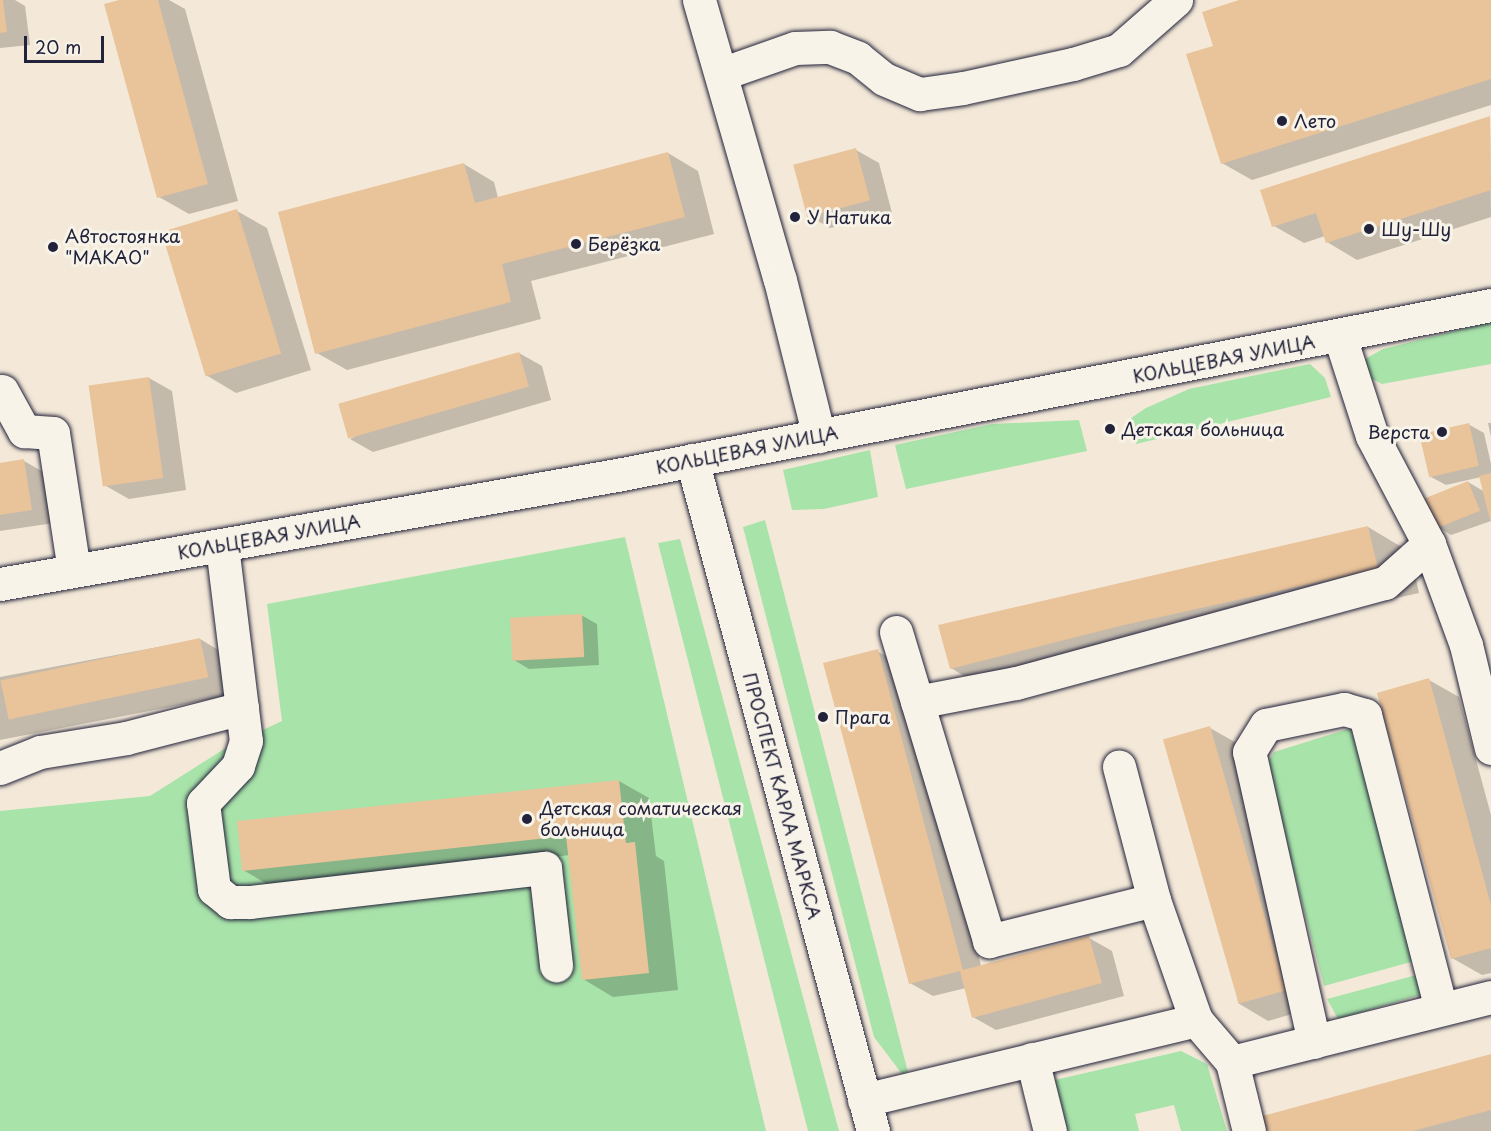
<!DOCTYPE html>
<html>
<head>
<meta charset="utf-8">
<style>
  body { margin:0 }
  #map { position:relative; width:1491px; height:1131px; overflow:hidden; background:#f4e9d8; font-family:"Playpen Sans",sans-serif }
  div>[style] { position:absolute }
  .green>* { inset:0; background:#a8e3a9 }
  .shadow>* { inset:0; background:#0003 }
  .building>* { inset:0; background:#e9c39a; transform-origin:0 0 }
  .roads { filter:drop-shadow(0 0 2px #22223b) drop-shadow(0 0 2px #22223b) }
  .minor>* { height:33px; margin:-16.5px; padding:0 16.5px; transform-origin:16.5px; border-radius:16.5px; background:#f7f3e8 }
  .major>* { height:33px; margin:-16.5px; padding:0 16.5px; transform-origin:16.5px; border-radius:16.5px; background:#f7f3e8 }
  .dots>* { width:16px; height:16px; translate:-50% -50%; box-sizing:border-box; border:3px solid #f7f3e8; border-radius:50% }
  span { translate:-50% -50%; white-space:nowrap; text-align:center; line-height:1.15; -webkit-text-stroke:6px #f7f3e8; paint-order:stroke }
  .poi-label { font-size:18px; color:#22223b }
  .left { translate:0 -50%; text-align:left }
  .right { translate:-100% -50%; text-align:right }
  .street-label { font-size:18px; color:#22223b }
  .scale { position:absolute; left:24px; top:36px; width:80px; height:27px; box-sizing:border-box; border:3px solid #22223b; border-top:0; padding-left:8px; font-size:18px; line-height:21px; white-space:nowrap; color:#22223b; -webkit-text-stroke:4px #f7f3e8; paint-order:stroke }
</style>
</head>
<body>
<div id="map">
  <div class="green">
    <i style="clip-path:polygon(1491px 322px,1491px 364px,1382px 384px,1366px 376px,1365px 359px,1383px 349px)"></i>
    <i style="clip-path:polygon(1310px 364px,1325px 378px,1331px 397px,1136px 444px,1131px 418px,1146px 408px,1189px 389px)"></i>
    <i style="clip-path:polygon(1079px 420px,1087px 451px,906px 489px,895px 445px,992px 424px)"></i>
    <i style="clip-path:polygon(870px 450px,878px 497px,824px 509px,792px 510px,783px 470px)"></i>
    <i style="clip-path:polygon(765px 520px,908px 1072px,902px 1074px,874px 1037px,743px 527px)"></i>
    <i style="clip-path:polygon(625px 537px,766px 1131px,0 1131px,0 811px,150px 796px,232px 744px,282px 721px,267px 604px)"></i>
    <i style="clip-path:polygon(680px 539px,839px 1131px,808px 1131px,658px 543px)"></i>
    <i style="clip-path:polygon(1348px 729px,1361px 737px,1418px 960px,1324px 986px,1266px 766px,1274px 752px)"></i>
    <i style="clip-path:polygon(1424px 973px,1423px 994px,1338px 1019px,1327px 999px)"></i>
    <i style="clip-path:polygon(1181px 1051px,1207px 1064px,1227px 1131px,1181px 1131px,1174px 1105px,1135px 1114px,1139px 1131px,1057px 1131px,1046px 1082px)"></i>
  </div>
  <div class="shadow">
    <i style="clip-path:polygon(0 0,15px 0,25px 6px,30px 45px,0 48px)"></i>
    <i style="clip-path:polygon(124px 0,169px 0,185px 9px,238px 201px,189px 214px,159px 197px)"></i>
    <i style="clip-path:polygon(1244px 0,1491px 0,1491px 105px,1252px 180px,1222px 163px,1215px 47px)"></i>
    <i style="clip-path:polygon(1490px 117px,1491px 217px,1357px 260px,1327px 242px,1325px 236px,1304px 243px,1274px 226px,1262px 191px)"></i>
    <i style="clip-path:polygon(856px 150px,879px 163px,892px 213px,830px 228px,807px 215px)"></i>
    <i style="clip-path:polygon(668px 153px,698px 171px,714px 234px,531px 281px,541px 319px,347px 370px,317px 353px,464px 164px,494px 182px,498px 198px)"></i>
    <i style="clip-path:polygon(237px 211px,267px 228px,311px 370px,236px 393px,206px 375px)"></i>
    <i style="clip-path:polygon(519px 353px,542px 366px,551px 400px,373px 452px,350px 439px)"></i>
    <i style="clip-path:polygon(149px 378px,172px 391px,186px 490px,129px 499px,106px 486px)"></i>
    <i style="clip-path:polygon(1488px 423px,1491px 423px,1491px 437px)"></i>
    <i style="clip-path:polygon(1468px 424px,1484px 433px,1491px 464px,1491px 521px,1451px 535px,1436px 526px,1468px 482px,1485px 492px,1481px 477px,1446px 485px,1431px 477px)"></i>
    <i style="clip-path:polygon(24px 461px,47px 474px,54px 523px,0 531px,0 464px)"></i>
    <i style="clip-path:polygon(1368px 527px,1410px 552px,1419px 593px,1168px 648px,974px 682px,951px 668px,940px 626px)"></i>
    <i style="clip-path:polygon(581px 615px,597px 624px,599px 665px,529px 669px,514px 660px)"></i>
    <i style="clip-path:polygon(200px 639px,230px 657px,237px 694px,0 740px,0 677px)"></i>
    <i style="clip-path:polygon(877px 651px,908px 668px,981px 966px,1089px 938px,1112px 951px,1124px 996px,996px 1030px,973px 1017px,966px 988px,933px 996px,910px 983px)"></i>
    <i style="clip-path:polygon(1429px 680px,1459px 697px,1491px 815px,1491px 973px,1482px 975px,1452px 958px)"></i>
    <i style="clip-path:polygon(1210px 728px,1240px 745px,1313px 1008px,1268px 1021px,1238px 1003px)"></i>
    <i style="clip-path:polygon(619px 781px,649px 798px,656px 856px,664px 861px,678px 990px,613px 997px,583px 979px,570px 855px,274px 888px,243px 870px)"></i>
    <i style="clip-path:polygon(1491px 1055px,1491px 1131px,1265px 1131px)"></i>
  </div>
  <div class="building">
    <i style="clip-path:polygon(0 0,3px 0,7px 32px,0 33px)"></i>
    <i style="clip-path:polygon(119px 0,158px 0,208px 184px,157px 198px,104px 4px)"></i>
    <i style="clip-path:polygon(1239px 0,1491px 0,1491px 79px,1221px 164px,1186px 54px,1213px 46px,1202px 12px)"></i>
    <i style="clip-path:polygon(1490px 116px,1491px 190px,1326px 243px,1316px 213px,1272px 227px,1260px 190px)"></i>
    <i style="left:856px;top:148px;width:54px;height:65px;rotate:75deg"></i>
    <i style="clip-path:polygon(668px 152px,685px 217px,502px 264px,511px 302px,315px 354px,278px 212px,464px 163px,475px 203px)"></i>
    <i style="left:237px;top:209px;width:151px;height:79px;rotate:73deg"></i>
    <i style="left:519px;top:352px;width:36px;height:188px;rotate:74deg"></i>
    <i style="left:149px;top:377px;width:102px;height:61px;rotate:82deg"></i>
    <i style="left:1469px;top:423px;width:44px;height:51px;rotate:77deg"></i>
    <i style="clip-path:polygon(24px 459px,32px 510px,0 515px,0 463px)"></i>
    <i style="clip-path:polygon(1491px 473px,1491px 520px,1490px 520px,1479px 476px)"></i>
    <i style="left:1468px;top:481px;width:32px;height:47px;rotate:68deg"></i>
    <i style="clip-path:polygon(1368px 526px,1378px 569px,1124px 625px,950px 669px,938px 625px)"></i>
    <i style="left:582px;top:614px;width:43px;height:72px;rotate:87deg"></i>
    <i style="left:200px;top:638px;width:40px;height:204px;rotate:78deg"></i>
    <i style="clip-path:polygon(878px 649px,963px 970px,1089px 936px,1102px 983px,972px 1018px,960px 971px,909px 984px,823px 663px)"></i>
    <i style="clip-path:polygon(1429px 678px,1491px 905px,1491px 948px,1451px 959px,1377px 693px)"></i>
    <i style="left:1210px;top:726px;width:275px;height:49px;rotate:74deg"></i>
    <i style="clip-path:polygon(619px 780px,626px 843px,635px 842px,649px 973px,582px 980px,566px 836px,242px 871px,237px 821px)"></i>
    <i style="clip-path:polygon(1491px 1054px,1491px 1110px,1413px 1131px,1263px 1131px,1259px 1117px)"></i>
  </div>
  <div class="roads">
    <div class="minor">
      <i style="left:699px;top:0;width:291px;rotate:73.9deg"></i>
      <i style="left:780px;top:280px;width:161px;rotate:76deg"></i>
      <i style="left:721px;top:74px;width:78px;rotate:-19.4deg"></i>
      <i style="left:795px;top:48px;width:35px;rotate:-2deg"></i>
      <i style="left:830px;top:47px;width:30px;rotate:21deg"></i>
      <i style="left:858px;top:58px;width:33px;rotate:39deg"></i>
      <i style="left:884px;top:79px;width:39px;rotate:23deg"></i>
      <i style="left:920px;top:94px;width:43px;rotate:-7.9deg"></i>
      <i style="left:963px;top:88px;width:113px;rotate:-12.3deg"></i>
      <i style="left:1073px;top:64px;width:48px;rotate:-16.9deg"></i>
      <i style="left:1119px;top:50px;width:76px;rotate:-41.3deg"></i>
      <i style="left:2px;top:391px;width:46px;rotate:61.2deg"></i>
      <i style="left:24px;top:431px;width:29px;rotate:4deg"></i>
      <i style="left:53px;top:433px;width:139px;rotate:81.3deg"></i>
      <i style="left:692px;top:460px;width:695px;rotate:74.9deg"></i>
      <i style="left:1429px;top:544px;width:108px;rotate:69.9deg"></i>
      <i style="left:1466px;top:645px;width:106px;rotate:76.4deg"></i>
      <i style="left:222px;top:546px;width:196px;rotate:83deg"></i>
      <i style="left:246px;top:741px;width:26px;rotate:108deg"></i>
      <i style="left:238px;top:766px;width:51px;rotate:133.4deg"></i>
      <i style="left:203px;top:803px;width:87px;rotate:82.7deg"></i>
      <i style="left:214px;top:889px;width:21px;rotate:39deg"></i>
      <i style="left:230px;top:902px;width:20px"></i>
      <i style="left:250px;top:902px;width:297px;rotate:-6.6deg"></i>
      <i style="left:545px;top:868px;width:98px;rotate:83.5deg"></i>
      <i style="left:896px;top:632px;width:323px;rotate:73.2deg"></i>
      <i style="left:989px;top:941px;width:170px;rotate:-14deg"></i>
      <i style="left:917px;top:702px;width:101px;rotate:-10.9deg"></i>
      <i style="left:1016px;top:683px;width:382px;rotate:-15.2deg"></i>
      <i style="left:1385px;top:583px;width:59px;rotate:-41.6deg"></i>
      <i style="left:1429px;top:544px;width:122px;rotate:-117.8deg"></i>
      <i style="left:1372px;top:436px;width:104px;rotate:-107.9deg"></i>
      <i style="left:0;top:768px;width:43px;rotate:-21.8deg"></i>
      <i style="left:40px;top:752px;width:87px;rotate:-9.2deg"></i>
      <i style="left:126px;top:738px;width:120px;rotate:-14.5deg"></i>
      <i style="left:1196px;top:1020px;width:55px;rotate:49.4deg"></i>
      <i style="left:1232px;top:1062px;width:267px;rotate:-14.1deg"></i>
      <i style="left:1314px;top:1042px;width:297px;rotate:-102.6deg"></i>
      <i style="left:1249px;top:752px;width:32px;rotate:-58deg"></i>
      <i style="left:1266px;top:725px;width:80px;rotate:-11.6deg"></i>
      <i style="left:1344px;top:709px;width:22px;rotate:16deg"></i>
      <i style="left:1365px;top:715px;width:303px;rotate:75.5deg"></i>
      <i style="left:1032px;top:1059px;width:74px;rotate:76deg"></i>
      <i style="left:1232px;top:1062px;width:71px;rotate:76.2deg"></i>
      <i style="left:864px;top:1100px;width:342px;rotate:-13.5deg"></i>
      <i style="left:1196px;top:1020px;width:127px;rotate:-109.3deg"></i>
      <i style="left:1154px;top:900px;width:138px;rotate:-104.7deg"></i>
    </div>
    <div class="major">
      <i style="left:0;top:584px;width:627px;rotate:-10.02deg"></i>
      <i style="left:617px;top:475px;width:890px;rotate:-11.01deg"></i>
    </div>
  </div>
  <div class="dots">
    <i style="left:1282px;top:121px;background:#22223b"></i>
    <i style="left:795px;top:217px;background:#22223b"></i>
    <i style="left:1369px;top:229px;background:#22223b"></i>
    <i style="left:576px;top:244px;background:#22223b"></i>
    <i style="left:53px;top:247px;background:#22223b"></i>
    <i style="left:1110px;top:429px;background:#22223b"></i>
    <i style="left:1442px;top:432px;background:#22223b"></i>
    <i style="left:823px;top:717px;background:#22223b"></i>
    <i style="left:527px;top:819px;background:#22223b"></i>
  </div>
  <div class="poi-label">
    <span class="left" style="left:1294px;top:121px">Лето</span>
    <span class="left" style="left:807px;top:217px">У Натика</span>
    <span class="left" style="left:1381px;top:229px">Шу-Шу</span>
    <span class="left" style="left:65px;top:247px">Автостоянка<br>"МАКАО"</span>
    <span class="left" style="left:588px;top:244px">Берёзка</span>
    <span class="left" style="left:1122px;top:429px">Детская больница</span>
    <span class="right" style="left:1430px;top:432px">Верста</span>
    <span class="left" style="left:835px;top:717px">Прага</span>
    <span class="left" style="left:540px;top:819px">Детская соматическая<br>больница</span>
  </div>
  <div class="street-label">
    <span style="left:1224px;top:359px;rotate:-11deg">КОЛЬЦЕВАЯ УЛИЦА</span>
    <span style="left:747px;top:450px;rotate:-11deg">КОЛЬЦЕВАЯ УЛИЦА</span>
    <span style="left:269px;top:537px;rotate:-10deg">КОЛЬЦЕВАЯ УЛИЦА</span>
    <span style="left:782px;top:796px;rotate:75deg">ПРОСПЕКТ КАРЛА МАРКСА</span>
  </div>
  <div class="scale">20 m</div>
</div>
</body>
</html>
